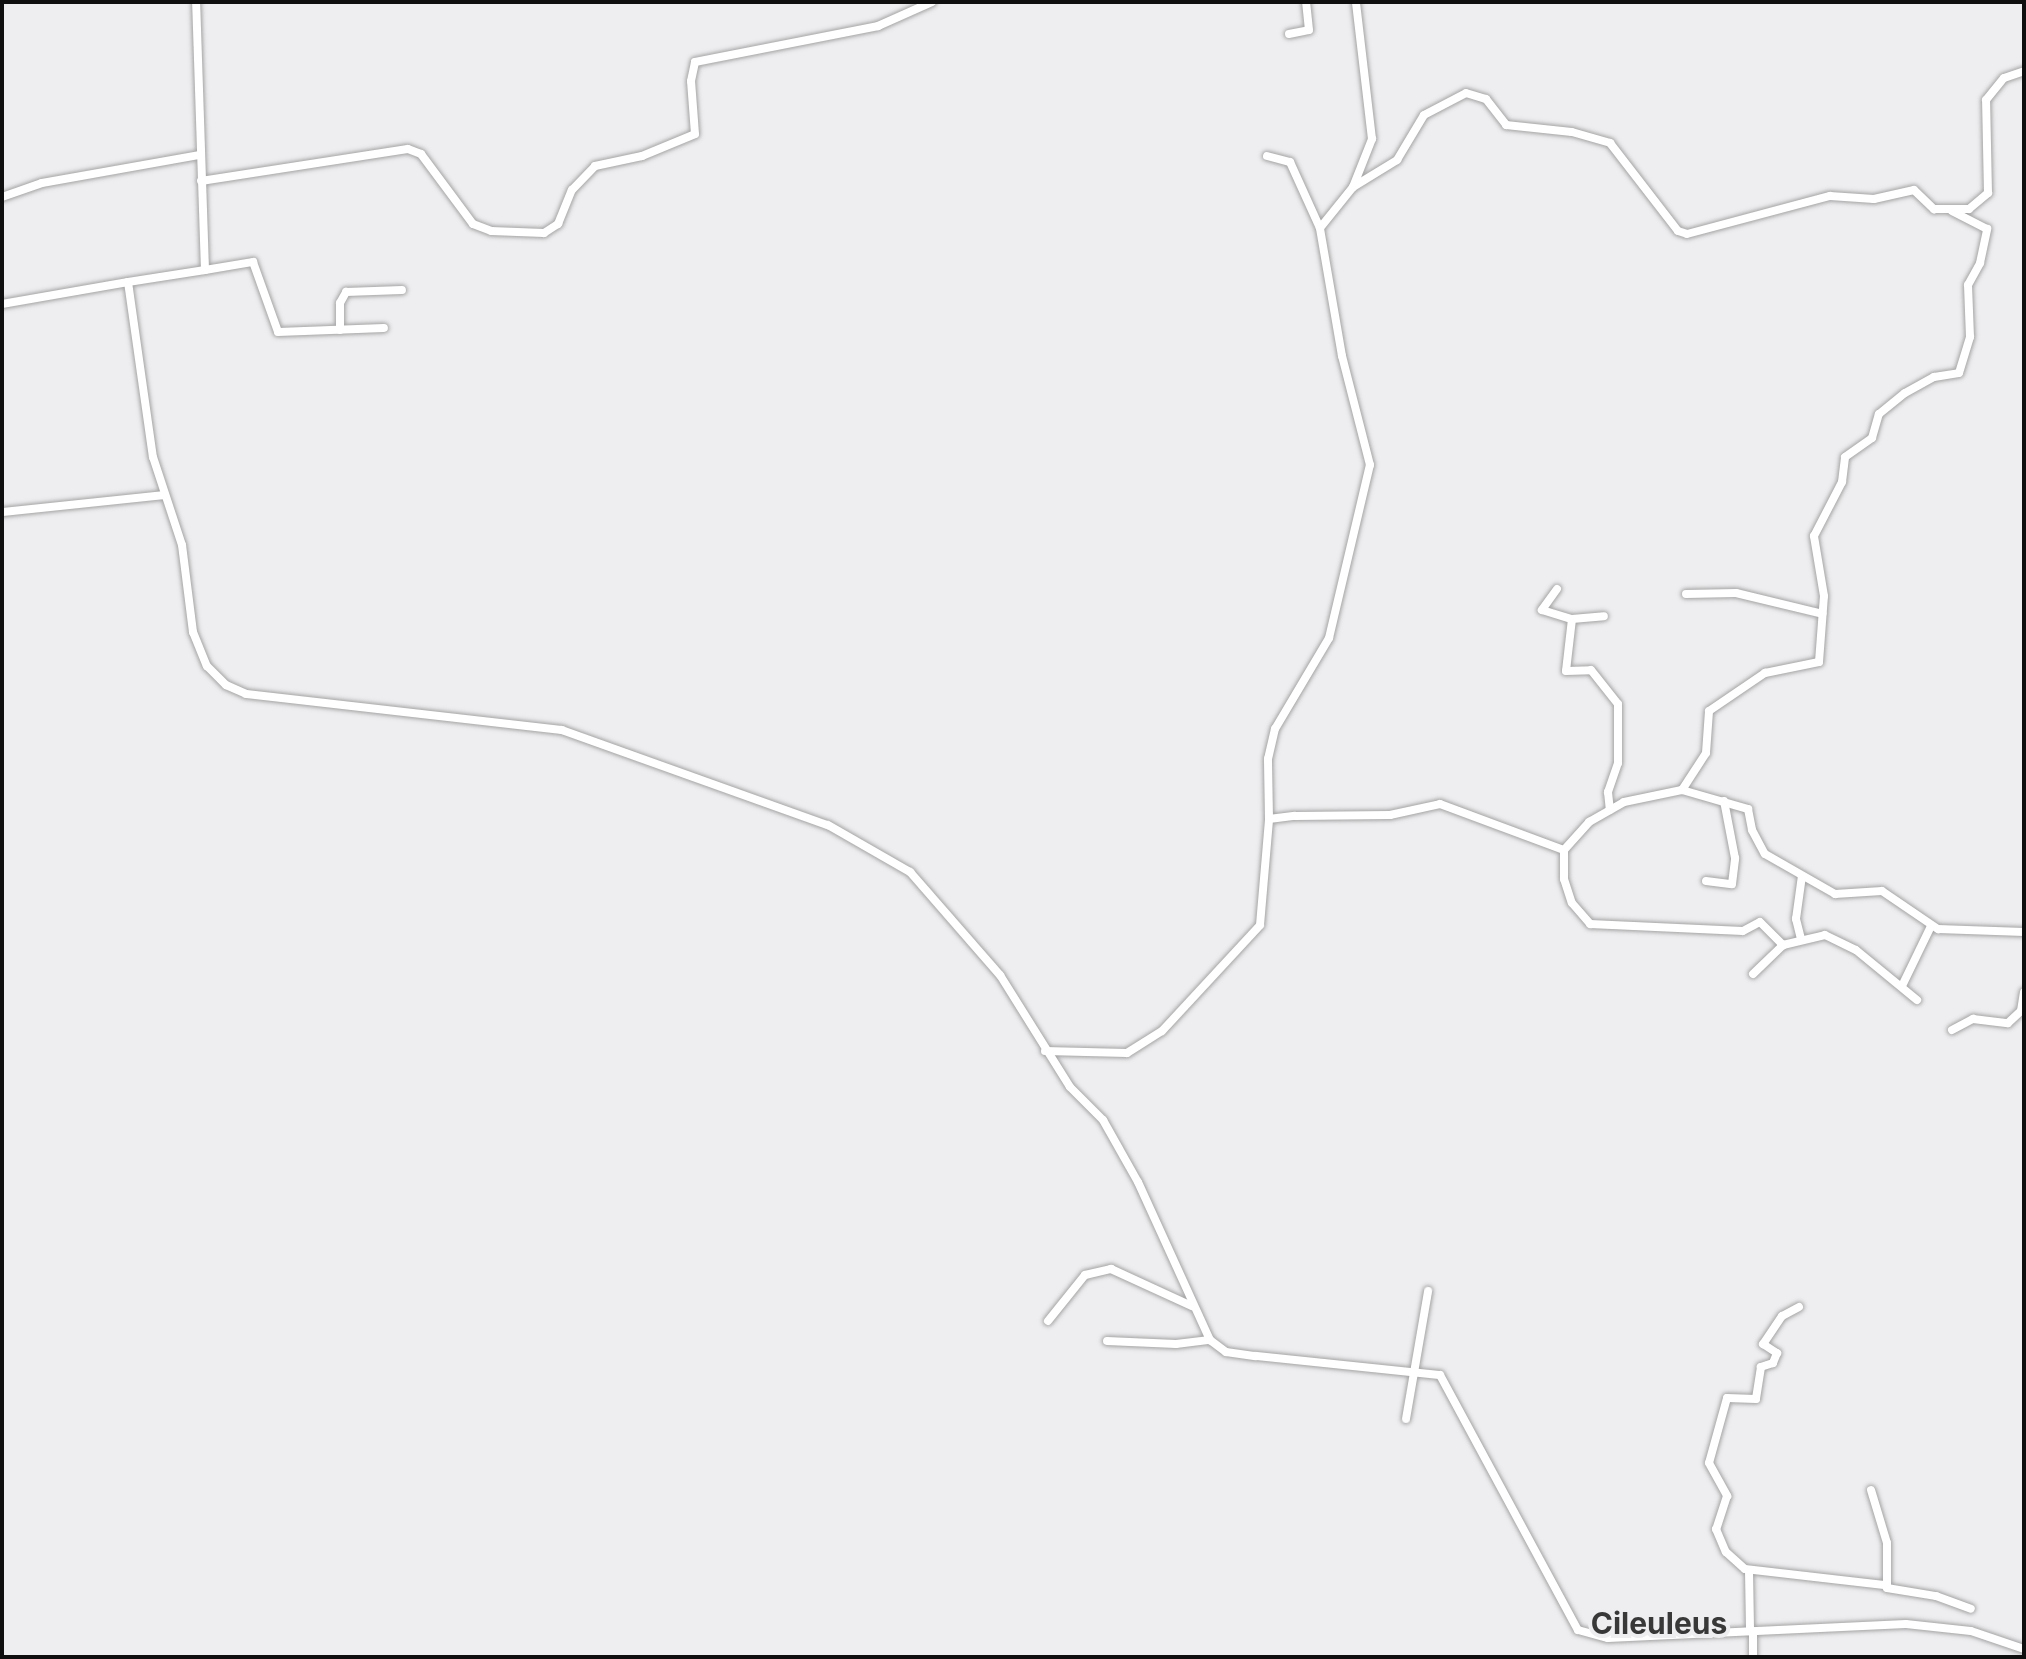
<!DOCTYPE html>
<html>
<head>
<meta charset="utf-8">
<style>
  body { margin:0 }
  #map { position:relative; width:2026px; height:1659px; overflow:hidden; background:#eeeef0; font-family:Inter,sans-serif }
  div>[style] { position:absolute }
  .roads { filter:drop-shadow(0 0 2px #a4a4a5) drop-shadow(0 0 2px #a4a4a5) }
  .street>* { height:8px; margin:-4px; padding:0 4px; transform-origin:4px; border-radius:4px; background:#fff }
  span { translate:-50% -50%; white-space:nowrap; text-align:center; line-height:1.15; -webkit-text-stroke:8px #eeeef0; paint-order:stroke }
  .quarter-label { font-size:30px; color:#383839; font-weight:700 }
  .frame { position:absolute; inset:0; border:4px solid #0f0f0f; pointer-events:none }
</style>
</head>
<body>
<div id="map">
  <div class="roads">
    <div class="street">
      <i style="left:1289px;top:34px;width:20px;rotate:-11deg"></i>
      <i style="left:1309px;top:30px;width:28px;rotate:-96deg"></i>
      <i style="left:1267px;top:156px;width:24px;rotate:15deg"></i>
      <i style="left:1290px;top:162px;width:72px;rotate:65.6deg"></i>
      <i style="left:201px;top:181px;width:209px;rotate:-8.8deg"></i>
      <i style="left:408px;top:149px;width:14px;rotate:21deg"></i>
      <i style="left:421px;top:154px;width:87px;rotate:53.4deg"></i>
      <i style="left:473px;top:224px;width:19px;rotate:21deg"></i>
      <i style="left:491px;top:231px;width:53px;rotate:2.2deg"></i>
      <i style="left:544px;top:233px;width:17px;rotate:-33deg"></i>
      <i style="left:558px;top:224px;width:37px;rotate:-68deg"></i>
      <i style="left:572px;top:190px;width:33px;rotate:-46deg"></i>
      <i style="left:595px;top:166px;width:48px;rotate:-12deg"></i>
      <i style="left:642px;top:156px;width:57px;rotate:-22.5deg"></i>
      <i style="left:695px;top:134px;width:53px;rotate:-94.3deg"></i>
      <i style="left:691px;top:81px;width:19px;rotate:-78deg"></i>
      <i style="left:695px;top:62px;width:187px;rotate:-11.1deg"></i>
      <i style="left:878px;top:26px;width:59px;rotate:-24deg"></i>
      <i style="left:1353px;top:187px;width:52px;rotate:-31.5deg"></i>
      <i style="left:1397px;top:160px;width:52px;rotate:-59deg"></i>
      <i style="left:1424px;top:115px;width:47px;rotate:-27.6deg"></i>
      <i style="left:1466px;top:93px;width:21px;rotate:17deg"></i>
      <i style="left:1486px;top:99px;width:33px;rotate:52deg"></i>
      <i style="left:1506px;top:125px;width:66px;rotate:6.1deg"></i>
      <i style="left:1572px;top:132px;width:40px;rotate:16deg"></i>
      <i style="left:1610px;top:143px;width:111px;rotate:52.3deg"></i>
      <i style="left:1678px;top:231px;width:9px;rotate:18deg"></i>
      <i style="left:1687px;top:234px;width:148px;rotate:-14.9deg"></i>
      <i style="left:1830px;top:196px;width:44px;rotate:3.9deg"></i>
      <i style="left:1874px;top:199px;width:41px;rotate:-12.7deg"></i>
      <i style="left:1914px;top:190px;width:28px;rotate:44deg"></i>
      <i style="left:1934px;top:209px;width:35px"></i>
      <i style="left:1969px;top:209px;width:25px;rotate:-40deg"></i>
      <i style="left:1988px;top:193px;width:93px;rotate:-91.2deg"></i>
      <i style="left:1986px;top:100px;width:28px;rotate:-51deg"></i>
      <i style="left:2004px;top:78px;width:21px;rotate:-19deg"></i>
      <i style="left:2px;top:197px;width:42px;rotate:-19.3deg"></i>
      <i style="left:42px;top:183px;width:159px;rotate:-10.1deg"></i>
      <i style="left:205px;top:270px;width:49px;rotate:-9.5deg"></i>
      <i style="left:253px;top:262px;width:74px;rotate:70.3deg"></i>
      <i style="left:278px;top:332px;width:106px;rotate:-2.2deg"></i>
      <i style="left:128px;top:282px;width:78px;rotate:-8.9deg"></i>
      <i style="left:205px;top:270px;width:268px;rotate:-91.9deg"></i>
      <i style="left:2px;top:304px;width:128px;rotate:-9.9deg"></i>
      <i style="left:128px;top:282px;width:177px;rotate:81.9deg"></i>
      <i style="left:153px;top:457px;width:93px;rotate:71.8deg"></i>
      <i style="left:182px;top:545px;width:88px;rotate:82.8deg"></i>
      <i style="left:193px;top:632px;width:37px;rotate:68deg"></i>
      <i style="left:207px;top:666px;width:27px;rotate:45deg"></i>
      <i style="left:226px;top:685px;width:22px;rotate:24deg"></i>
      <i style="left:246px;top:694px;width:318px;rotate:6.5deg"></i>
      <i style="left:562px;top:730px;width:282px;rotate:19.7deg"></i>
      <i style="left:828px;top:825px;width:95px;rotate:29.8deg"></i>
      <i style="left:910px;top:872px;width:137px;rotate:48.9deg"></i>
      <i style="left:1000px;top:975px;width:132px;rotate:58deg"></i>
      <i style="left:1070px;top:1087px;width:47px;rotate:45deg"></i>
      <i style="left:1103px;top:1120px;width:71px;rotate:60.6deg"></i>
      <i style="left:1138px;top:1182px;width:174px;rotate:65.5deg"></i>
      <i style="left:1210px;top:1340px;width:20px;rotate:37deg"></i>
      <i style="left:1226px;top:1352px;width:30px;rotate:8deg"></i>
      <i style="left:1256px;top:1356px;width:185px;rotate:5.9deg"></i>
      <i style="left:1440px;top:1375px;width:290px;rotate:61.6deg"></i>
      <i style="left:1578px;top:1630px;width:31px;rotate:15deg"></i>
      <i style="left:1608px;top:1638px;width:298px;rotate:-2.7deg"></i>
      <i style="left:1906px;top:1624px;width:65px;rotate:6.1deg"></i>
      <i style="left:1971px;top:1631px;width:56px;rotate:18.8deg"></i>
      <i style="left:340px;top:330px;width:27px;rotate:-90deg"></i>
      <i style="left:340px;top:303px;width:13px;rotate:-61deg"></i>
      <i style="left:346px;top:292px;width:56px;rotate:-2deg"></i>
      <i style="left:2px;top:512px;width:162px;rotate:-6deg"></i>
      <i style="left:1557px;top:589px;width:26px;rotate:126deg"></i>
      <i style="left:1542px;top:610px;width:31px;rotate:17deg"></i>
      <i style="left:1572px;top:619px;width:52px;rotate:96.6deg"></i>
      <i style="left:1566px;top:671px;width:25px;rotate:-2deg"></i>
      <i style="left:1591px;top:670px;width:43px;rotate:51.5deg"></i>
      <i style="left:1618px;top:704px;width:59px;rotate:90deg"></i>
      <i style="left:1618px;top:763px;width:31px;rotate:109deg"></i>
      <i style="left:1608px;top:792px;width:18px;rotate:84deg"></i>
      <i style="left:1686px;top:594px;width:50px;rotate:-1.1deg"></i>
      <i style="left:1736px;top:593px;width:89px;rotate:13.6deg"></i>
      <i style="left:1572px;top:619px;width:32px;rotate:-5deg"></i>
      <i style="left:1682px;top:790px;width:44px;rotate:-57deg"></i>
      <i style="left:1706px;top:753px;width:42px;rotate:-85.9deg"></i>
      <i style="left:1709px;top:711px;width:68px;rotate:-34.2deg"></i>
      <i style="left:1765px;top:673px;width:55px;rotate:-11.5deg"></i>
      <i style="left:1819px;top:662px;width:66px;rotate:-85.7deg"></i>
      <i style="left:1824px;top:596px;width:61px;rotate:-99.5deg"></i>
      <i style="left:1814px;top:536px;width:61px;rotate:-62.6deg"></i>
      <i style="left:1842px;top:482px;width:25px;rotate:-83deg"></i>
      <i style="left:1845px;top:457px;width:33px;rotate:-35deg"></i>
      <i style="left:1872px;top:438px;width:25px;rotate:-74deg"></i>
      <i style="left:1879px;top:414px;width:33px;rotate:-39deg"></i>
      <i style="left:1905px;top:393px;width:33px;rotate:-29deg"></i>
      <i style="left:1934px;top:377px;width:25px;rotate:-9deg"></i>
      <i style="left:1959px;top:373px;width:38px;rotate:-73deg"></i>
      <i style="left:1970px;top:337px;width:52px;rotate:-92.2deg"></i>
      <i style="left:1968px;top:285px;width:25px;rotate:-61deg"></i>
      <i style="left:1980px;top:263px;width:35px;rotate:-78deg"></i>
      <i style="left:1987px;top:229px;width:39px;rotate:-153deg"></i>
      <i style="left:1269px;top:819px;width:60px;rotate:-91deg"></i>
      <i style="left:1268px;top:759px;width:31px;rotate:-77deg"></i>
      <i style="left:1275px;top:729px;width:106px;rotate:-59.3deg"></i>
      <i style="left:1329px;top:638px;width:178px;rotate:-76.7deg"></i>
      <i style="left:1370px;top:465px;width:113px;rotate:-104.4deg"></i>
      <i style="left:1342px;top:356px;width:130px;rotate:-99.8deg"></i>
      <i style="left:1320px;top:228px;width:53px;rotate:-51.2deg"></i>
      <i style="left:1353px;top:187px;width:52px;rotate:-68.4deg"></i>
      <i style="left:1372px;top:139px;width:138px;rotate:-96.7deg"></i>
      <i style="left:1564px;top:850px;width:29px;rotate:90deg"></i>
      <i style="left:1564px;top:879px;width:25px;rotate:72deg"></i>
      <i style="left:1572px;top:903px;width:28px;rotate:49deg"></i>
      <i style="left:1590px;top:924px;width:153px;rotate:2.6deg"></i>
      <i style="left:1743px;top:931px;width:19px;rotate:-28deg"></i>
      <i style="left:1760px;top:922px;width:33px;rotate:45deg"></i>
      <i style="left:1706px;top:881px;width:26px;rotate:7deg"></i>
      <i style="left:1732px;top:884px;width:26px;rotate:-83deg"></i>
      <i style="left:1735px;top:858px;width:58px;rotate:-100.9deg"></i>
      <i style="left:1801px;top:939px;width:21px;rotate:-104deg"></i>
      <i style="left:1796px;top:919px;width:43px;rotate:-82.1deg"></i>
      <i style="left:1753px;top:974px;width:42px;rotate:-44deg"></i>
      <i style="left:1783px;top:945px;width:43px;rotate:-13.4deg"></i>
      <i style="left:1825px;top:935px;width:34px;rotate:26deg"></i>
      <i style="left:1856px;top:950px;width:79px;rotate:39.3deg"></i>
      <i style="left:1902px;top:986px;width:67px;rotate:-64.2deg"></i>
      <i style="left:1952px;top:1030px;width:24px;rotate:-28deg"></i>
      <i style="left:1973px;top:1019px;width:35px;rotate:7deg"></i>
      <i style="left:2008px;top:1023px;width:18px;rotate:-43deg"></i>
      <i style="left:2021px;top:1011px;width:19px;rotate:-81deg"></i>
      <i style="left:1045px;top:1051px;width:82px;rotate:1.4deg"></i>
      <i style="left:1127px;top:1053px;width:41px;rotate:-32.2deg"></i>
      <i style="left:1162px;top:1031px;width:144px;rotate:-47.2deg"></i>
      <i style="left:1260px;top:925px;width:106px;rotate:-85.1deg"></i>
      <i style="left:1269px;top:819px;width:26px;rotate:-7deg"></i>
      <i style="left:1295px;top:816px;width:95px;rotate:-0.6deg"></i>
      <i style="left:1390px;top:815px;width:51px;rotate:-12.4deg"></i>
      <i style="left:1440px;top:804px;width:132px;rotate:20.4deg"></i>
      <i style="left:1564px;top:850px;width:38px;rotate:-48deg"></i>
      <i style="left:1589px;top:822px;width:40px;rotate:-29.7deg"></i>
      <i style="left:1624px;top:802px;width:59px;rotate:-11.7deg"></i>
      <i style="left:1682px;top:790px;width:69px;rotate:16.1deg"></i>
      <i style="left:1748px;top:809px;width:21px;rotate:79deg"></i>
      <i style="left:1752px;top:830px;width:27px;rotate:62deg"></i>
      <i style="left:1765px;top:854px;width:81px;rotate:29.7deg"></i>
      <i style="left:1835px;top:894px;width:47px;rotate:-3.7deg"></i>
      <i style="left:1882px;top:891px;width:68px;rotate:34.2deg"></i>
      <i style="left:1938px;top:929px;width:86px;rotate:2deg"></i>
      <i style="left:1799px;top:1307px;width:19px;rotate:152deg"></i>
      <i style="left:1782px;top:1316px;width:34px;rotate:124deg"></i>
      <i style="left:1763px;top:1344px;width:17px;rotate:33deg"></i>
      <i style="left:1777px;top:1353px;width:11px;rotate:112deg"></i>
      <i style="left:1773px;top:1363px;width:13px;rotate:162deg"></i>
      <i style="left:1761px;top:1367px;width:32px;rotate:99deg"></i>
      <i style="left:1756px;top:1399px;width:29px;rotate:-178deg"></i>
      <i style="left:1727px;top:1398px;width:67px;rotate:105.5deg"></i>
      <i style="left:1709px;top:1463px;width:38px;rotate:61deg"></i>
      <i style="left:1727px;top:1496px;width:35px;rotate:108deg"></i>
      <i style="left:1716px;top:1529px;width:25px;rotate:67deg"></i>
      <i style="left:1726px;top:1552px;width:25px;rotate:42deg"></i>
      <i style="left:1745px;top:1569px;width:140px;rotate:6.6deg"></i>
      <i style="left:1048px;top:1321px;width:59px;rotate:-51.2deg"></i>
      <i style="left:1085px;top:1275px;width:27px;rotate:-13deg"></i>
      <i style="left:1111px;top:1269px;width:89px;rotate:24.6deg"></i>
      <i style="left:1107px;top:1341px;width:69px;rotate:2.5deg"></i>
      <i style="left:1176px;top:1344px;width:34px;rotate:-7deg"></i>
      <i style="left:1406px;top:1419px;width:130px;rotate:-80.2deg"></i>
      <i style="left:1871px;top:1490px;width:55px;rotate:73.2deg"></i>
      <i style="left:1887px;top:1543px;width:45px;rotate:90deg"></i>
      <i style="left:1887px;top:1588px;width:50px;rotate:9.3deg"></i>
      <i style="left:1936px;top:1596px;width:37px;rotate:20deg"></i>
      <i style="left:1749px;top:1571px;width:60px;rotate:89deg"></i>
      <i style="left:1753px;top:1657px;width:26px;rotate:-90deg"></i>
    </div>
  </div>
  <div class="quarter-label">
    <span style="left:1659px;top:1623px">Cileuleus</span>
  </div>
  <div class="frame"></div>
</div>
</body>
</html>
